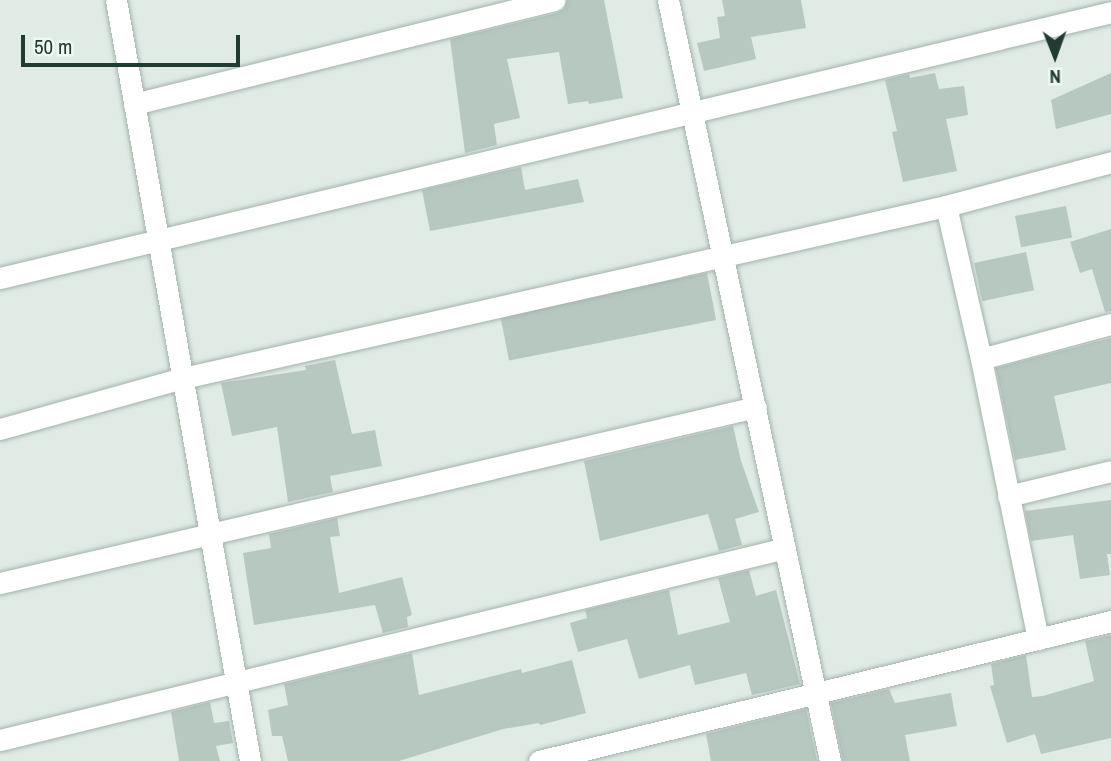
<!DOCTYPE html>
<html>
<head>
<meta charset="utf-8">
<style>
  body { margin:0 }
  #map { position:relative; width:1111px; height:761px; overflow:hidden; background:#dfebe4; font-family:"Archivo Narrow",sans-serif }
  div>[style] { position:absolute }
  .building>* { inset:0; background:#b7c8c0; transform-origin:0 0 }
  .roads { filter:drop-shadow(0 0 2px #a2b3ab) drop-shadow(0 0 2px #a2b3ab) }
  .street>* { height:21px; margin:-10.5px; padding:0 10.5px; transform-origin:10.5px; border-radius:10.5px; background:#fff }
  span { translate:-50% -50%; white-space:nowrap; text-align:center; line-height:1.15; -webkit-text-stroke:7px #eff7f3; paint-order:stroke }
  .north { position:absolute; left:1020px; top:21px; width:70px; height:70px; -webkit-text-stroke:5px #eff7f3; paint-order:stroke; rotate:179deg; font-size:19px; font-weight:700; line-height:28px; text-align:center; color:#203b31 }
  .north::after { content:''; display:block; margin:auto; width:24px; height:32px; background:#203b31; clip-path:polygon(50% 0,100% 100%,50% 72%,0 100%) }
  .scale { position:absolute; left:21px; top:35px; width:219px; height:32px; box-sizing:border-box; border:4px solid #203b31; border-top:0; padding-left:9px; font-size:21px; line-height:24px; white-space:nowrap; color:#203b31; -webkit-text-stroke:5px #eff7f3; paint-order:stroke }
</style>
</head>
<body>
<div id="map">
  <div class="building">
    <i style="clip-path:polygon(567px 0,604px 0,623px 98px,589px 104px,588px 101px,568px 104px,559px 52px,507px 59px,520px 118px,494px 124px,497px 145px,465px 153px,450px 39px,557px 13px,564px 9px)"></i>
    <i style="clip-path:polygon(722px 0,801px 0,806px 28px,751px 37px,756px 59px,704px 71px,697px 43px,720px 38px,717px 17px,725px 16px)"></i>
    <i style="clip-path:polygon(935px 73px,939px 89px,964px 86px,968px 115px,946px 119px,957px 171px,903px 182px,892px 132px,897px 131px,885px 80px,909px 74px,910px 78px)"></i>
    <i style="clip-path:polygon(1111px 73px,1111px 114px,1056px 129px,1051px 100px)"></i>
    <i style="clip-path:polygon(521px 167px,525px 190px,578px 179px,584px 202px,430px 231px,422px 190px)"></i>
    <i style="left:1066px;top:206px;width:32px;height:52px;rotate:79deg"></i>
    <i style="clip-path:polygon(1111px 229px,1111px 311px,1105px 312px,1092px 269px,1080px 273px,1070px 242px)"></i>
    <i style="left:1026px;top:252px;width:39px;height:53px;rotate:78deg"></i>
    <i style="left:707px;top:273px;width:48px;height:211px;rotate:79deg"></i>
    <i style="clip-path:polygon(1111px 338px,1111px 383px,1054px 396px,1066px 450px,1015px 460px,996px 368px)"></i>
    <i style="clip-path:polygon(335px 360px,352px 434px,375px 430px,382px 466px,330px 476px,333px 492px,288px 502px,277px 427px,232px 436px,221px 383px,306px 370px,305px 366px)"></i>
    <i style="clip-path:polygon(733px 426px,741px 461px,759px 512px,735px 519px,742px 545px,719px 551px,708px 514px,600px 541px,584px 461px)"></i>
    <i style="clip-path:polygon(1111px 500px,1111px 554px,1107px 554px,1110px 575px,1080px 579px,1073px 535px,1031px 541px,1025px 511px)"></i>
    <i style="clip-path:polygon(337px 518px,340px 536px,330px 537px,339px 593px,402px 577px,412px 615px,407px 617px,408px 627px,383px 633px,375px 605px,254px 625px,243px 553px,271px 548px,269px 534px)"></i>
    <i style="clip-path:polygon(749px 570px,756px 596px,776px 590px,800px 684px,752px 695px,746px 673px,695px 685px,690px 665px,639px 679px,627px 639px,578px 652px,570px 623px,587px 618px,585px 610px,669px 590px,678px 635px,730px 622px,718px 578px)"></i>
    <i style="clip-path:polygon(1111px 635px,1111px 738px,1041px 754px,1035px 734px,1007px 743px,990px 686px,994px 685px,991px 664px,1026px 655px,1032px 697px,1043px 696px,1094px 681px,1085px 641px)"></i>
    <i style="clip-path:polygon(412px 653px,419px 695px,521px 669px,522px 673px,572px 660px,586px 713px,540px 725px,539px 723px,503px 729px,399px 761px,288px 761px,282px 736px,272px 736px,268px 710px,288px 705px,284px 684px)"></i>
    <i style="clip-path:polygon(889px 689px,895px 703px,951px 693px,957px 726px,905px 735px,910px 761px,843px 761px,831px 703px)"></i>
    <i style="clip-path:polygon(210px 702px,214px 723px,229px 721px,233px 743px,216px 746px,220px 761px,179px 761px,171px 712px)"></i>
    <i style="clip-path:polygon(806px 709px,817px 761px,711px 761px,706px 734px)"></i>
  </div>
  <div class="roads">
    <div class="street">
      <i style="left:116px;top:0;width:773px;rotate:80.01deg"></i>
      <i style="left:668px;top:0;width:778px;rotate:77.98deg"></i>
      <i style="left:134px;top:104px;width:433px;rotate:-13.9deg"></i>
      <i style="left:946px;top:206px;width:171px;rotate:-14.9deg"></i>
      <i style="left:0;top:278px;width:1142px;rotate:-13.46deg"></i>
      <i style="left:981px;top:359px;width:135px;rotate:-15.1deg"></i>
      <i style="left:0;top:429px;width:190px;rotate:-15.6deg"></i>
      <i style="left:183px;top:378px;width:782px;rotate:-12.7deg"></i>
      <i style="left:946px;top:206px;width:157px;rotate:77.1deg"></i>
      <i style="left:981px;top:359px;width:286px;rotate:78.5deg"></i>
      <i style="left:1008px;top:496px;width:106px;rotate:-13.6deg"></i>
      <i style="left:0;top:583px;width:776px;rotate:-13.11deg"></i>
      <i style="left:0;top:740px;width:808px;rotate:-13.74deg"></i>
      <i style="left:539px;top:761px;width:589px;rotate:-13.75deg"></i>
    </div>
  </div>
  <div class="north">N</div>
  <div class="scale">50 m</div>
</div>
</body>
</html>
